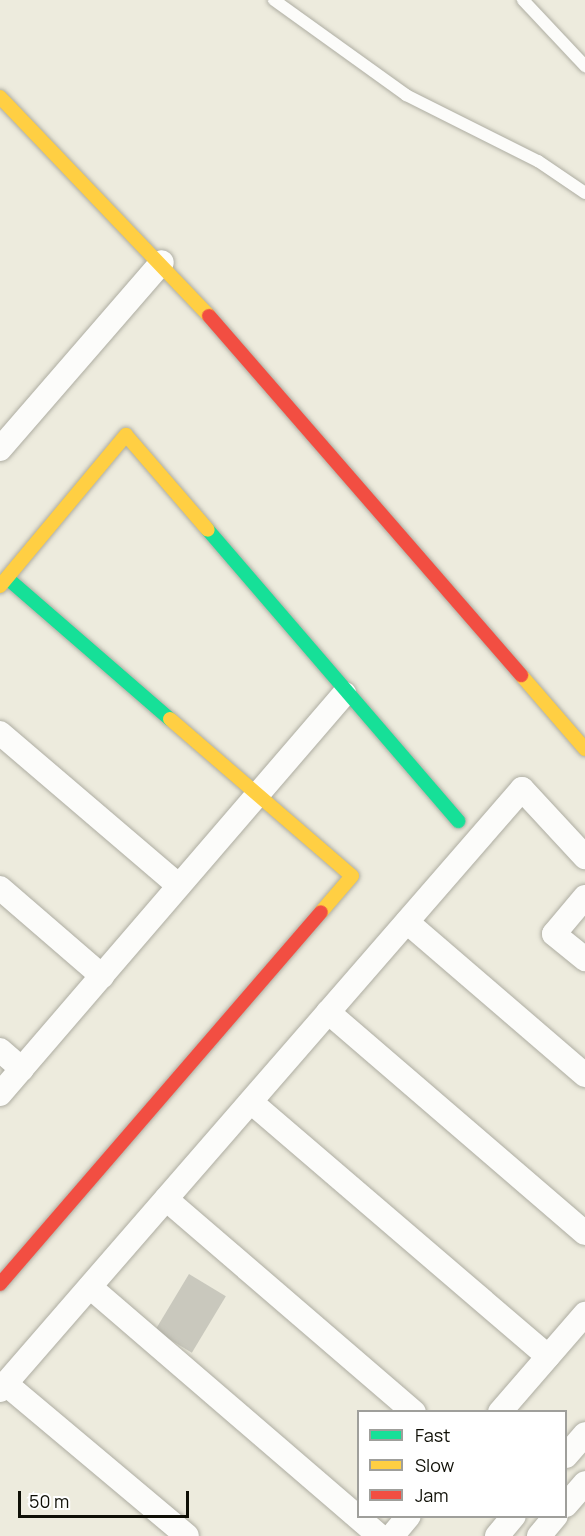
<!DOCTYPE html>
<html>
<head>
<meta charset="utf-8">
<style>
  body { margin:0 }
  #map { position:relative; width:585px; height:1536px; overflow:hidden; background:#edebdd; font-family:Manrope,sans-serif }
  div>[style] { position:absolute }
  .building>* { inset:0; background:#c9c8bd; transform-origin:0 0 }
  .roads { filter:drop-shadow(0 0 2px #aeada2) drop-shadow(0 0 2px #aeada2) }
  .lane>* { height:12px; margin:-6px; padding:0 6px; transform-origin:6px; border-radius:6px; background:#fcfcfa }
  .street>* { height:24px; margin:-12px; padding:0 12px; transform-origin:12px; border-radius:12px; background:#fcfcfa }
  .fast>* { height:14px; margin:-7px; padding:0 7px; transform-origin:7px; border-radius:7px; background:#16e098 }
  .slow>* { height:14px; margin:-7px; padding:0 7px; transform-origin:7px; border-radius:7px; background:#ffcf43 }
  .jam>* { height:14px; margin:-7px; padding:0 7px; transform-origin:7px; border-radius:7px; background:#f24e42 }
  span { translate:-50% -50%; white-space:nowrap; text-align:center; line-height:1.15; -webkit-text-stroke:5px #fff; paint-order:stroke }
  .legend { position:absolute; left:357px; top:1410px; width:210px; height:108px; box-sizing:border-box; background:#fff; border:2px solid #9f9f9b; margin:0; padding:8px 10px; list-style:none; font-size:18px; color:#0f0f06 }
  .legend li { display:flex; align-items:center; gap:12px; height:30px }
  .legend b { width:30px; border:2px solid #9f9f9b }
  .scale { position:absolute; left:18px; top:1491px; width:171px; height:27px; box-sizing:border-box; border:3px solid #0f0f06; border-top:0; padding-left:8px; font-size:18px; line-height:21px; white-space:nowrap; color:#0f0f06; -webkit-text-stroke:4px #fff; paint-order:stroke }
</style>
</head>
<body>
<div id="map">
  <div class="building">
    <i style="left:189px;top:1274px;width:43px;height:66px;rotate:31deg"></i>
  </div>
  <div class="roads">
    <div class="lane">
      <i style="left:274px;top:0;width:163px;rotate:35.7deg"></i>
      <i style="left:406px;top:95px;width:148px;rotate:26.6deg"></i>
      <i style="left:538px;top:161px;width:57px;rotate:34.2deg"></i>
      <i style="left:523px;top:0;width:91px;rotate:46.8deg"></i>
    </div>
    <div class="street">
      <i style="left:0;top:449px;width:247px;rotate:-49.1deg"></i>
      <i style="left:0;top:733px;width:235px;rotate:40.5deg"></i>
      <i style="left:0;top:888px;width:135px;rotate:40.8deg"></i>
      <i style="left:585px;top:897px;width:48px;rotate:130deg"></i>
      <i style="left:554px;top:934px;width:40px;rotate:39deg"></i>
      <i style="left:407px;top:922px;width:235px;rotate:40.7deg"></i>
      <i style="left:328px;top:1012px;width:339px;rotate:40.7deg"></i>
      <i style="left:0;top:1050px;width:29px;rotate:41deg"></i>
      <i style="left:0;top:1094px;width:528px;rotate:-49.3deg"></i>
      <i style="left:251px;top:1102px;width:391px;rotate:40.6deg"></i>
      <i style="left:166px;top:1199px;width:327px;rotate:40.7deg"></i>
      <i style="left:90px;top:1287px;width:382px;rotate:40.7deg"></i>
      <i style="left:6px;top:1384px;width:236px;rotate:40deg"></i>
      <i style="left:0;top:1390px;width:796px;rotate:-49.02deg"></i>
      <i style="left:522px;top:789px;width:93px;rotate:47.2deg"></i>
      <i style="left:500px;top:1412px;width:130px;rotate:-49.1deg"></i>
      <i style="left:566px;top:1456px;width:29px;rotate:-49deg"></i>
      <i style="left:566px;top:1505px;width:29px;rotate:-49deg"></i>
      <i style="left:392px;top:1536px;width:26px;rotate:-50deg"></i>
      <i style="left:497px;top:1536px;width:26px;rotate:-50deg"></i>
      <i style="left:539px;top:1536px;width:26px;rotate:-50deg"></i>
    </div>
    <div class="fast">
      <i style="left:208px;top:530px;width:384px;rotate:49.3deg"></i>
      <i style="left:7px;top:578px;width:216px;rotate:40.9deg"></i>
    </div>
    <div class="slow">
      <i style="left:0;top:97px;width:303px;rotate:46.3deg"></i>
      <i style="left:0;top:586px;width:197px;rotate:-50.2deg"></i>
      <i style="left:126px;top:435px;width:125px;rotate:49.2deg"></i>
      <i style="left:521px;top:675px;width:98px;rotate:49.1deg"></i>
      <i style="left:170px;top:719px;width:240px;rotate:40.8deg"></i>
      <i style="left:352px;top:876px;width:48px;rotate:130.7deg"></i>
    </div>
    <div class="jam">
      <i style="left:209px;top:316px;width:476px;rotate:49deg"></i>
      <i style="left:0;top:1284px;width:491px;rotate:-49.2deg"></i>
    </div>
  </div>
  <ul class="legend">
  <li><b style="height:8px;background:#16e098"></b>Fast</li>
  <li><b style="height:8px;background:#ffcf43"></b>Slow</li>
  <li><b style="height:8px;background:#f24e42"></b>Jam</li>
  </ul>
  <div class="scale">50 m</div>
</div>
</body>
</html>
